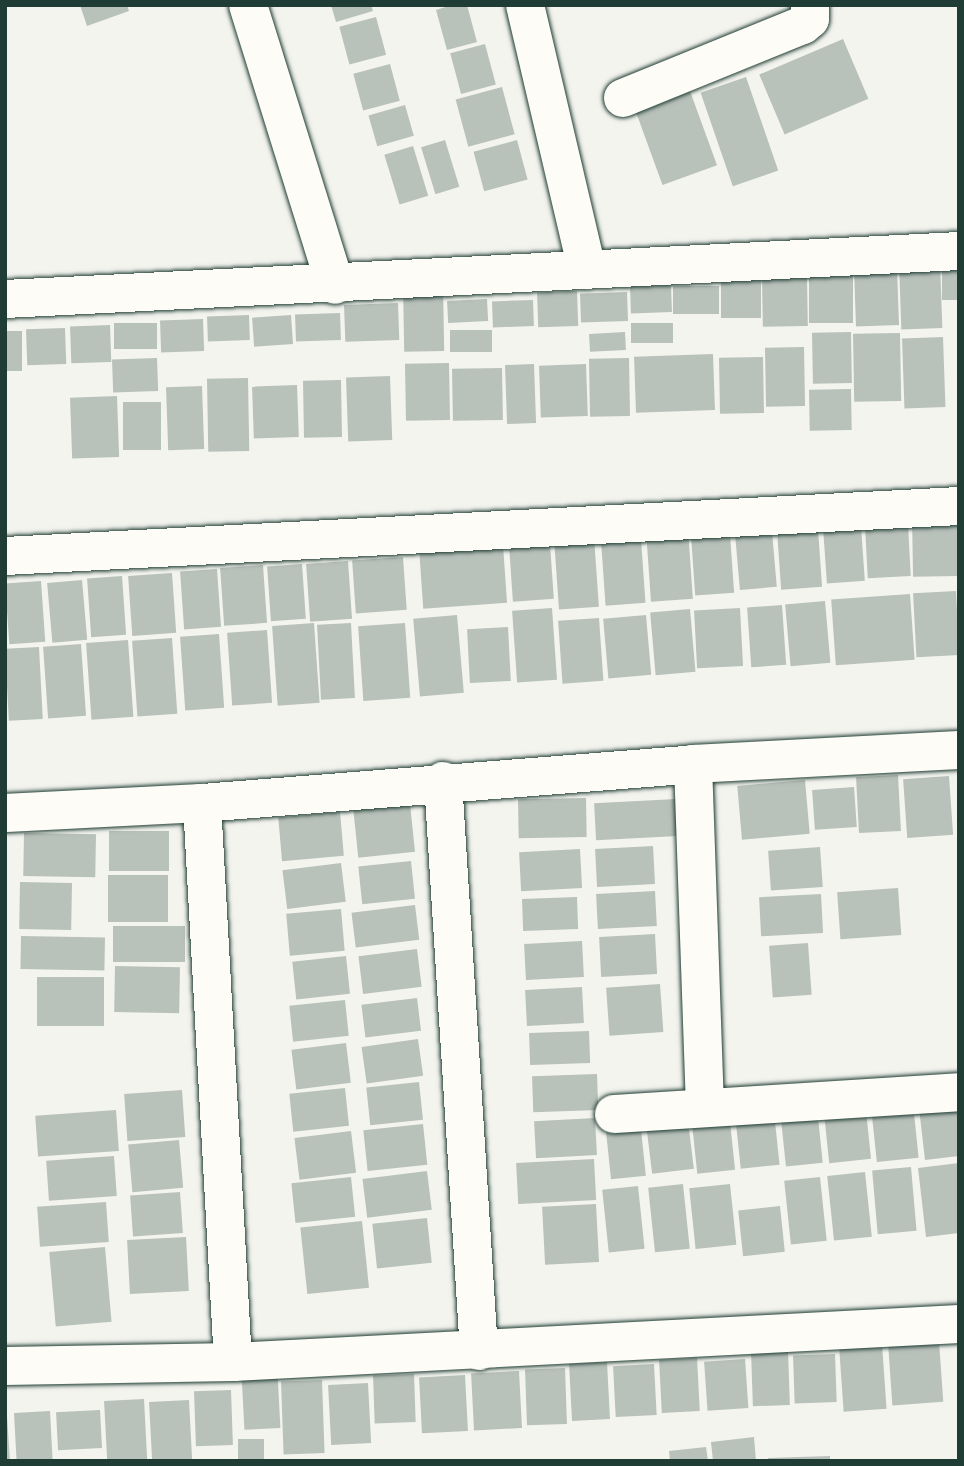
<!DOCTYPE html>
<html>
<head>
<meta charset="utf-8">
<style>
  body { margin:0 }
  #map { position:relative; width:964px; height:1466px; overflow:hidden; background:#f4f4ef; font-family:Dekko,sans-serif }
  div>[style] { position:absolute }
  .building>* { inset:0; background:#b9c1bb; transform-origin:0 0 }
  .roads { filter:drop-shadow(0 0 2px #1f3d34) drop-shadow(0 0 2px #1f3d34) }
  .minor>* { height:38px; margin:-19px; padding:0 19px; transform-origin:19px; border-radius:19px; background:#fdfcf7 }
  span { translate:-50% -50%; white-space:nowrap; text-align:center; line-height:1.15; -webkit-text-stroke:5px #fdfcf7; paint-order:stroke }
  .frame { position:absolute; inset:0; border:7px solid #1f3d34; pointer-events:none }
</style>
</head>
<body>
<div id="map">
  <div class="building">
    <i style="clip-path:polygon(80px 5px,127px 5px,129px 11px,87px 26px)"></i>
    <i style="clip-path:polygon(331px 5px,371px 5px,373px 11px,336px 22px)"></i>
    <i style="clip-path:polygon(452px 5px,467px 5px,477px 42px,447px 50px,436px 10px)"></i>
    <i style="left:376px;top:17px;width:39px;height:38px;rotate:75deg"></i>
    <i style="left:843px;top:39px;width:65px;height:91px;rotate:67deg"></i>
    <i style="left:485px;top:44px;width:42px;height:36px;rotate:75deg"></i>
    <i style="left:390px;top:64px;width:38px;height:38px;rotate:75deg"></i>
    <i style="left:746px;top:77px;width:99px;height:48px;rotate:71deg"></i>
    <i style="left:502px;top:87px;width:49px;height:48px;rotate:75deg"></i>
    <i style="left:690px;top:91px;width:79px;height:58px;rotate:70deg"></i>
    <i style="left:405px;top:105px;width:32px;height:38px;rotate:74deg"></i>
    <i style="left:445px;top:140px;width:49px;height:25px;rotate:73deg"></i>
    <i style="left:517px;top:140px;width:41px;height:45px;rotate:75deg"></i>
    <i style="left:413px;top:146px;width:52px;height:30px;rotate:73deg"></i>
    <i style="left:940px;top:261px;width:67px;height:41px;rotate:88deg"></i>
    <i style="left:897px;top:268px;width:57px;height:43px;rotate:88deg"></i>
    <i style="left:959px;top:268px;width:32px;height:17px;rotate:90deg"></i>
    <i style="left:853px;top:273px;width:50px;height:44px;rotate:90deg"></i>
    <i style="left:807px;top:278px;width:48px;height:45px;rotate:89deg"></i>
    <i style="left:761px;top:280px;width:38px;height:40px;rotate:90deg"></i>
    <i style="left:443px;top:283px;width:68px;height:40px;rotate:89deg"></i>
    <i style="left:671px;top:285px;width:27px;height:41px;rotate:88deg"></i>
    <i style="left:719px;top:286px;width:28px;height:46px;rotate:90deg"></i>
    <i style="left:577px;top:291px;width:35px;height:40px;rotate:88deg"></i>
    <i style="left:627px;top:292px;width:29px;height:47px;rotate:88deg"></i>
    <i style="left:487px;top:299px;width:22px;height:40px;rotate:87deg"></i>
    <i style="left:533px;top:300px;width:26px;height:41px;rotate:88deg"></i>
    <i style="left:398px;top:303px;width:37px;height:54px;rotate:88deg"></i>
    <i style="left:340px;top:313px;width:27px;height:45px;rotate:88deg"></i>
    <i style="left:249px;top:315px;width:25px;height:42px;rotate:88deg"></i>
    <i style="left:291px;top:315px;width:29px;height:39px;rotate:86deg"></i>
    <i style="left:203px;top:319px;width:32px;height:43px;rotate:88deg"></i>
    <i style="left:157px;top:323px;width:26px;height:43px;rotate:90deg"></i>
    <i style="left:673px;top:323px;width:20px;height:42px;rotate:90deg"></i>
    <i style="left:110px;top:325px;width:37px;height:40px;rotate:88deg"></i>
    <i style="left:65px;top:328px;width:36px;height:39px;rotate:88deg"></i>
    <i style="left:492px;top:330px;width:22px;height:42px;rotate:90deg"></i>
    <i style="left:5px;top:331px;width:17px;height:40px"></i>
    <i style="left:625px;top:332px;width:18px;height:36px;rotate:87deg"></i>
    <i style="left:851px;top:332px;width:51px;height:39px;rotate:89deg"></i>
    <i style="left:900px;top:333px;width:68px;height:47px;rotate:89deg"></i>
    <i style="left:943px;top:337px;width:70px;height:41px;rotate:88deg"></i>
    <i style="left:804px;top:347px;width:59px;height:39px;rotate:89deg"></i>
    <i style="left:713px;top:354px;width:56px;height:79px;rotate:88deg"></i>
    <i style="left:763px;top:357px;width:56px;height:44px;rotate:89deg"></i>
    <i style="left:157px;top:358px;width:33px;height:45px;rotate:88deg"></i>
    <i style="left:629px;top:358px;width:58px;height:40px;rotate:89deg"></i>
    <i style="left:449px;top:363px;width:57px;height:44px;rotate:89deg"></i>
    <i style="left:534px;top:364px;width:59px;height:29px;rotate:88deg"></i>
    <i style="left:586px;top:364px;width:52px;height:47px;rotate:88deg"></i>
    <i style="left:502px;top:368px;width:52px;height:50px;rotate:89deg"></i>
    <i style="left:390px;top:376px;width:64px;height:44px;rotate:88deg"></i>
    <i style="left:248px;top:378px;width:73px;height:41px;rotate:89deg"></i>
    <i style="left:341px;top:380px;width:57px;height:38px;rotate:89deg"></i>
    <i style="left:297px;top:385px;width:52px;height:45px;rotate:88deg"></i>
    <i style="left:202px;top:386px;width:63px;height:36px;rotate:88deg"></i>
    <i style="left:851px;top:389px;width:41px;height:42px;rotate:89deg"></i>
    <i style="left:117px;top:396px;width:61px;height:47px;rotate:88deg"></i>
    <i style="left:161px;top:402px;width:48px;height:38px;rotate:90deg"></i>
    <i style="left:958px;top:515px;width:61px;height:46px;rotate:89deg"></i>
    <i style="left:908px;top:524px;width:52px;height:43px;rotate:87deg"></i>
    <i style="left:861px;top:526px;width:55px;height:38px;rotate:86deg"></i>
    <i style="left:688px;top:529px;width:70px;height:42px;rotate:86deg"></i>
    <i style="left:818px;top:529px;width:58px;height:41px;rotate:86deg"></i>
    <i style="left:772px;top:532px;width:55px;height:37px;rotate:85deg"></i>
    <i style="left:730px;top:534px;width:59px;height:39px;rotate:86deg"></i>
    <i style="left:594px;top:537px;width:70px;height:40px;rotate:86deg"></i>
    <i style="left:641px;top:539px;width:64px;height:40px;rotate:86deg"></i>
    <i style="left:550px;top:544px;width:55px;height:41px;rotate:86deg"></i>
    <i style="left:503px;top:545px;width:58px;height:84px;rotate:86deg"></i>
    <i style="left:403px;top:557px;width:53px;height:51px;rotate:86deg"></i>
    <i style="left:348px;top:561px;width:58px;height:42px;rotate:86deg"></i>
    <i style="left:302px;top:564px;width:55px;height:35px;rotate:86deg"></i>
    <i style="left:263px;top:565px;width:58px;height:43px;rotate:86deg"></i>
    <i style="left:217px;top:569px;width:58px;height:37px;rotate:86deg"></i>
    <i style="left:172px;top:573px;width:60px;height:44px;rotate:86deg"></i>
    <i style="left:122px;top:576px;width:59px;height:35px;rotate:86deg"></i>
    <i style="left:82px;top:580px;width:60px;height:35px;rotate:85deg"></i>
    <i style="left:41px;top:581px;width:61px;height:36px;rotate:86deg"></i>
    <i style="left:956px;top:591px;width:64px;height:43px;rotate:87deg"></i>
    <i style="left:910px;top:594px;width:66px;height:79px;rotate:86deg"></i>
    <i style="left:825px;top:601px;width:62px;height:40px;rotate:85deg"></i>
    <i style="left:782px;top:605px;width:60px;height:35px;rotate:86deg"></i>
    <i style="left:552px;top:608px;width:72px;height:40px;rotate:86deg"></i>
    <i style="left:740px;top:608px;width:58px;height:46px;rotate:87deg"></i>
    <i style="left:690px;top:609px;width:63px;height:40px;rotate:85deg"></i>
    <i style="left:457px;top:615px;width:78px;height:44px;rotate:85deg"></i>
    <i style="left:646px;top:615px;width:60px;height:43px;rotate:85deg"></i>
    <i style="left:599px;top:618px;width:63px;height:41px;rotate:86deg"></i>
    <i style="left:314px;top:623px;width:80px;height:42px;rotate:86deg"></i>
    <i style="left:351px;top:623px;width:75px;height:34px;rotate:87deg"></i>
    <i style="left:405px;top:623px;width:75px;height:47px;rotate:86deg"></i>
    <i style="left:508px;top:627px;width:54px;height:41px;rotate:87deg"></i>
    <i style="left:267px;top:630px;width:73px;height:40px;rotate:86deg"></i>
    <i style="left:219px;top:634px;width:74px;height:39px;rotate:86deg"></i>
    <i style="left:172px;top:638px;width:76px;height:40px;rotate:86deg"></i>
    <i style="left:128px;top:640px;width:77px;height:42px;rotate:86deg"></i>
    <i style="left:81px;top:644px;width:72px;height:38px;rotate:86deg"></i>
    <i style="left:39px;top:647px;width:72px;height:34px;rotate:87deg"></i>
    <i style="left:898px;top:775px;width:56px;height:42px;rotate:87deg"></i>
    <i style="left:949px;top:776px;width:59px;height:46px;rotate:86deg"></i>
    <i style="left:805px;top:780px;width:54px;height:68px;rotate:85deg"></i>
    <i style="left:854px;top:787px;width:40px;height:42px;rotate:86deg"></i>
    <i style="left:586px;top:798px;width:39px;height:68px;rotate:89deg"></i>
    <i style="left:676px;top:799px;width:37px;height:82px;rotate:87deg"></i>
    <i style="left:410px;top:804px;width:48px;height:57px;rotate:84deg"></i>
    <i style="left:340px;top:812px;width:44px;height:62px;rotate:85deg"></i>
    <i style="left:109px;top:831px;width:60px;height:40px"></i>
    <i style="left:24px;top:833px;width:72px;height:43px;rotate:1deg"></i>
    <i style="left:653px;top:846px;width:38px;height:58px;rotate:87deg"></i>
    <i style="left:820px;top:847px;width:40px;height:52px;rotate:86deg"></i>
    <i style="left:580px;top:849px;width:39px;height:61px;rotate:87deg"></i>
    <i style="left:411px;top:861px;width:38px;height:53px;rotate:84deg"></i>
    <i style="left:341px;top:863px;width:39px;height:59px;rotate:83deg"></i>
    <i style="left:108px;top:875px;width:60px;height:47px"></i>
    <i style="left:20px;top:882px;width:52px;height:47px;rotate:1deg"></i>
    <i style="left:898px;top:888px;width:47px;height:61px;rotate:86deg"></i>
    <i style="left:655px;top:891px;width:35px;height:59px;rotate:87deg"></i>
    <i style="left:821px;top:894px;width:39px;height:62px;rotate:87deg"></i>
    <i style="left:577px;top:897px;width:32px;height:55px;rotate:88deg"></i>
    <i style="left:415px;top:905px;width:35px;height:64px;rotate:83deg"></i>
    <i style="left:341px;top:909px;width:42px;height:55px;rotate:85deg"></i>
    <i style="left:113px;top:926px;width:72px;height:36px"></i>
    <i style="left:655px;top:934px;width:40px;height:56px;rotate:87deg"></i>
    <i style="left:21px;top:936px;width:84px;height:33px;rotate:1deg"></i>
    <i style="left:582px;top:941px;width:36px;height:58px;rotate:87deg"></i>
    <i style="left:808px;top:943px;width:52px;height:39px;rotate:86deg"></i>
    <i style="left:417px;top:949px;width:38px;height:59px;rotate:83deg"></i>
    <i style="left:346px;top:956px;width:38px;height:54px;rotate:84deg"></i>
    <i style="left:115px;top:966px;width:65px;height:46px;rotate:1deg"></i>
    <i style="left:37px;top:977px;width:67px;height:49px"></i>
    <i style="left:660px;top:984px;width:48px;height:54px;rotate:86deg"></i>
    <i style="left:582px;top:987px;width:36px;height:57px;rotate:87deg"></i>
    <i style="left:417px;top:998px;width:33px;height:56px;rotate:83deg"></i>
    <i style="left:345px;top:1000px;width:36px;height:56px;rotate:84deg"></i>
    <i style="left:589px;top:1031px;width:32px;height:60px;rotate:88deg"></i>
    <i style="left:418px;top:1039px;width:37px;height:57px;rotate:82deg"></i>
    <i style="left:346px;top:1043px;width:40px;height:55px;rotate:83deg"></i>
    <i style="left:597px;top:1074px;width:36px;height:65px;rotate:88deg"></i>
    <i style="left:419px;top:1082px;width:38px;height:53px;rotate:84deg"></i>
    <i style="left:345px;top:1088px;width:38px;height:56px;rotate:84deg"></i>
    <i style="left:182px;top:1090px;width:47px;height:58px;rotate:86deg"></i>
    <i style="clip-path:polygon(959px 1103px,959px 1156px,925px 1160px,919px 1108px)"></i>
    <i style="left:913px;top:1104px;width:54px;height:42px;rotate:84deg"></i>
    <i style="left:817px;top:1108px;width:55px;height:37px;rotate:84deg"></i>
    <i style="left:116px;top:1110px;width:41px;height:81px;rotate:86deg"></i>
    <i style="left:866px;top:1111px;width:48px;height:42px;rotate:84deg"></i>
    <i style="left:729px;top:1112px;width:58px;height:38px;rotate:84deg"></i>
    <i style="left:774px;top:1112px;width:53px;height:39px;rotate:84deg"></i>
    <i style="left:595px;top:1118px;width:37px;height:61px;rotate:87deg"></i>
    <i style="left:640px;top:1120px;width:56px;height:35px;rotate:84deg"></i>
    <i style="left:688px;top:1121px;width:48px;height:42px;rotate:83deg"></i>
    <i style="left:423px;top:1124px;width:41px;height:60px;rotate:84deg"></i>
    <i style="left:351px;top:1131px;width:42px;height:57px;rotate:83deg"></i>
    <i style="left:179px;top:1140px;width:48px;height:51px;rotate:85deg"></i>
    <i style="left:114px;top:1156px;width:40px;height:68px;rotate:86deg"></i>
    <i style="left:594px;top:1159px;width:41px;height:78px;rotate:87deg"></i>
    <i style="clip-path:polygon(959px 1163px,959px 1233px,926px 1237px,918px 1168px)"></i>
    <i style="left:911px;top:1167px;width:64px;height:39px;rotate:85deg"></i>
    <i style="left:427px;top:1171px;width:39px;height:65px;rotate:83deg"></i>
    <i style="left:865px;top:1172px;width:65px;height:38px;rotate:84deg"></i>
    <i style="left:351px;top:1177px;width:40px;height:60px;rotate:84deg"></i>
    <i style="left:820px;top:1177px;width:64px;height:36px;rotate:84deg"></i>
    <i style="left:683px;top:1184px;width:65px;height:35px;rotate:84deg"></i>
    <i style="left:730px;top:1184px;width:61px;height:41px;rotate:84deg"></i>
    <i style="left:638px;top:1186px;width:63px;height:36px;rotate:84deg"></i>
    <i style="left:180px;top:1192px;width:41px;height:50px;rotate:86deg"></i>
    <i style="left:106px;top:1202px;width:40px;height:69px;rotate:86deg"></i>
    <i style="left:596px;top:1204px;width:58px;height:54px;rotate:87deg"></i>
    <i style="left:780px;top:1206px;width:46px;height:42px;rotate:84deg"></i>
    <i style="left:427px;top:1218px;width:45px;height:55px;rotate:84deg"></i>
    <i style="left:362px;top:1221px;width:67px;height:62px;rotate:84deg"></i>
    <i style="left:186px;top:1237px;width:54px;height:59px;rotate:87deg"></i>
    <i style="left:105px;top:1247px;width:75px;height:56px;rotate:85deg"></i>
    <i style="left:939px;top:1341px;width:61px;height:51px;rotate:86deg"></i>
    <i style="left:882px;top:1344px;width:65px;height:43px;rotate:86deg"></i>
    <i style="left:788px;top:1351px;width:54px;height:37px;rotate:88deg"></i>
    <i style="left:835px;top:1354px;width:48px;height:42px;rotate:88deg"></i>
    <i style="left:697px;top:1358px;width:53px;height:38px;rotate:87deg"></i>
    <i style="left:745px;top:1359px;width:49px;height:41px;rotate:86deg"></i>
    <i style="left:607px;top:1362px;width:57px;height:38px;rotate:87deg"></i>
    <i style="left:277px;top:1363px;width:65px;height:36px;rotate:87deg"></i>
    <i style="left:654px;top:1364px;width:51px;height:41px;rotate:87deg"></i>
    <i style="left:565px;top:1368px;width:56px;height:40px;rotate:88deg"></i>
    <i style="left:519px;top:1371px;width:57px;height:48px;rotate:87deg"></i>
    <i style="left:414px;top:1374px;width:48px;height:41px;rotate:88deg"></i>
    <i style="left:465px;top:1375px;width:56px;height:46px;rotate:87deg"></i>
    <i style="left:322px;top:1380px;width:73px;height:41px;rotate:88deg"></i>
    <i style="left:368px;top:1383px;width:60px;height:40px;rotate:87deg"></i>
    <i style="left:231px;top:1390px;width:55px;height:37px;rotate:88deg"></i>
    <i style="left:144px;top:1399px;width:62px;height:40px;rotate:87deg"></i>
    <i style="left:189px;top:1400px;width:59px;height:40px;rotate:87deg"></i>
    <i style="left:100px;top:1410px;width:38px;height:44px;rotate:87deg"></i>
    <i style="left:50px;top:1411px;width:50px;height:36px;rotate:87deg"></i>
    <i style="clip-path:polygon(5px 1416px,7px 1416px,10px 1461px,5px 1461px)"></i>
    <i style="clip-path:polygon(754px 1437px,756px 1461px,713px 1461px,711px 1442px)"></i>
    <i style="left:264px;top:1439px;width:22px;height:26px;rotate:90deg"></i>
    <i style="clip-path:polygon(706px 1447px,708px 1461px,670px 1461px,669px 1451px)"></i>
    <i style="clip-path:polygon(830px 1456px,830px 1461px,768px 1461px,768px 1458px)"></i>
  </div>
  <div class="roads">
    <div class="minor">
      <i style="left:248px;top:5px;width:293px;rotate:72.7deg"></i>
      <i style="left:525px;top:5px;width:272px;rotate:76.8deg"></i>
      <i style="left:623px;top:98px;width:194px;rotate:-22.1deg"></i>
      <i style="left:803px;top:25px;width:9px;rotate:-41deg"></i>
      <i style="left:810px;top:19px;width:14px;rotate:-90deg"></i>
      <i style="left:5px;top:299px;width:955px;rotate:-2.88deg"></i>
      <i style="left:5px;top:556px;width:955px;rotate:-3deg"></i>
      <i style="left:693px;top:764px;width:342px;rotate:88deg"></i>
      <i style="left:443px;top:781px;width:571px;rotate:86.39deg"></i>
      <i style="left:202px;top:803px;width:560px;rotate:86.83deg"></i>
      <i style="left:5px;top:813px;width:197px;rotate:-2.9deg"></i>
      <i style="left:202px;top:803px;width:493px;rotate:-4.5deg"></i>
      <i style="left:693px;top:764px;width:266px;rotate:-3deg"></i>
      <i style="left:614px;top:1114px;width:346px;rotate:-3.6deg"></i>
      <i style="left:5px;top:1366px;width:228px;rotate:-1deg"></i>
      <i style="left:233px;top:1362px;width:727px;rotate:-3deg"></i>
    </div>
  </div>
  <div class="frame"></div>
</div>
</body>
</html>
